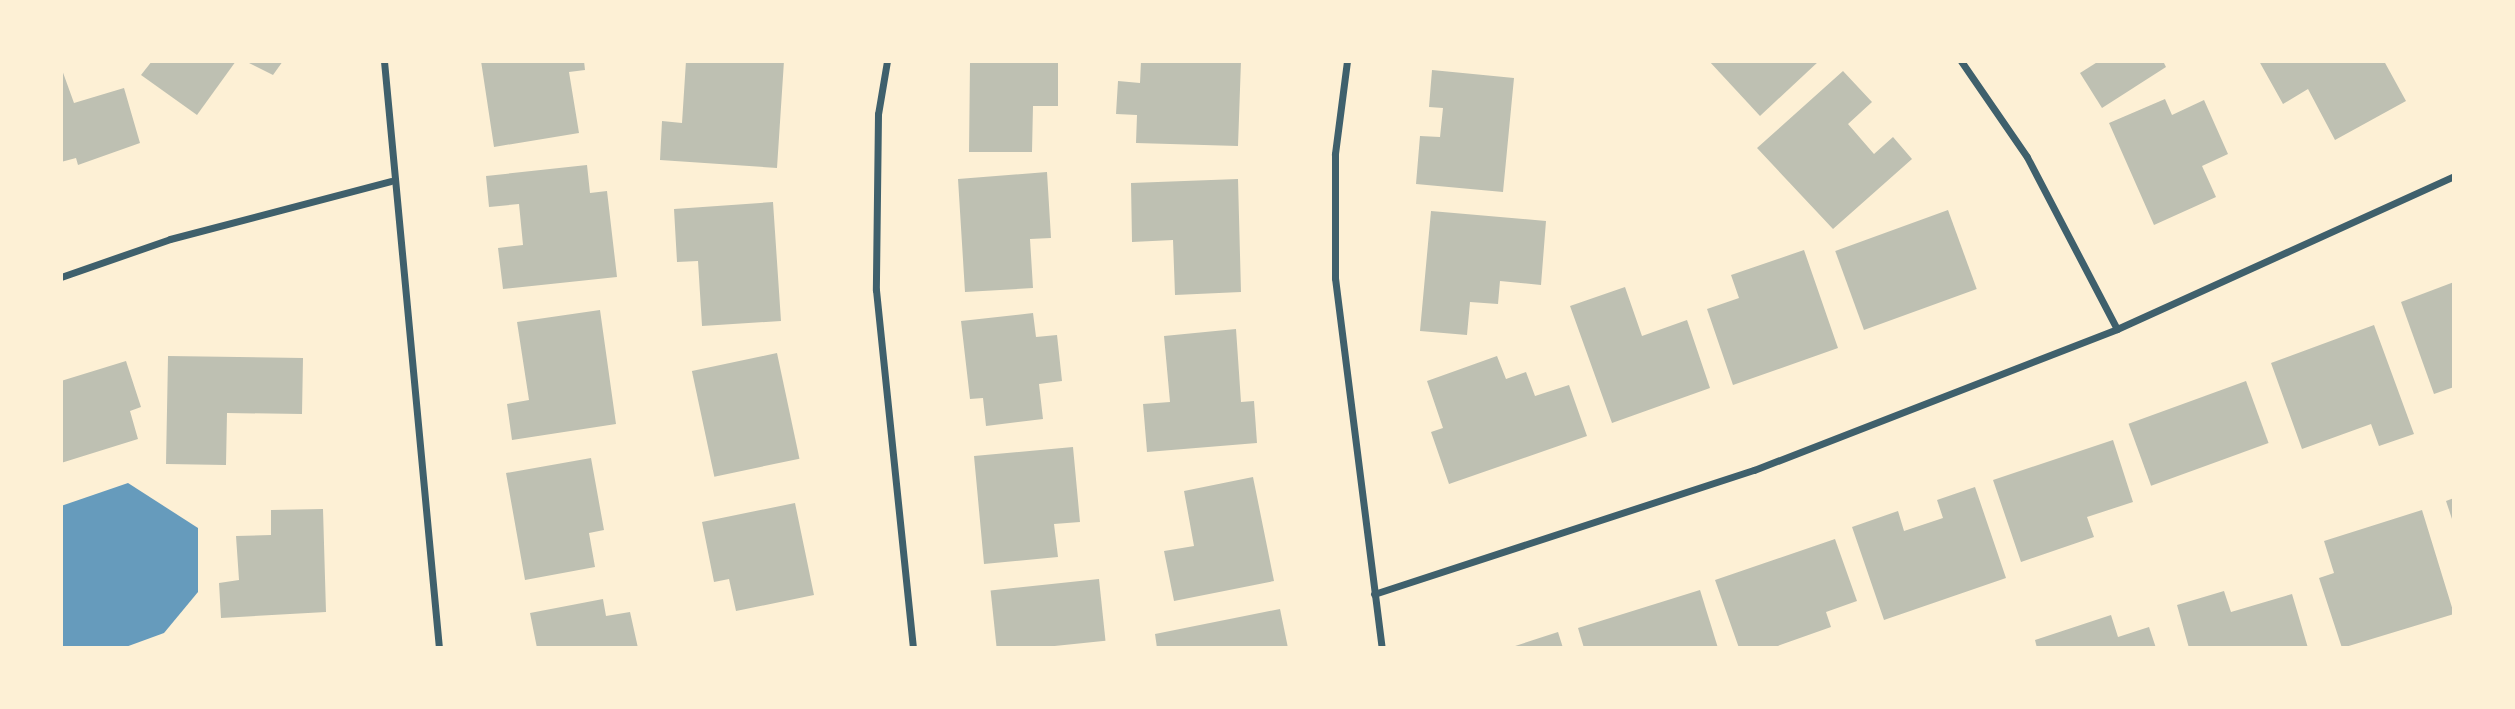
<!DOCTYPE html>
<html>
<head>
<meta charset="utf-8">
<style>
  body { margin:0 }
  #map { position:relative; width:2515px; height:709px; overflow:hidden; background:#fdf0d5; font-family:"IBM Plex Sans",sans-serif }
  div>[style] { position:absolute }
  .water>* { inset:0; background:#669bbc }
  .building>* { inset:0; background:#bec0b2; transform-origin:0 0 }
  .minor>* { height:7px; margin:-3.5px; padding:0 3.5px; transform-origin:3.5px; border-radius:3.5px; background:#3f606c }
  span { translate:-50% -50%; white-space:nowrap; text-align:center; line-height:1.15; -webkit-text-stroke:5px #fdf0d5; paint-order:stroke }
  .frame { position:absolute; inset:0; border:63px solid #fdf0d5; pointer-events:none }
</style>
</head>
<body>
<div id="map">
  <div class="water">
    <i style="clip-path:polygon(128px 483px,198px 528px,198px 592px,164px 633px,123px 648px,61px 648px,61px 506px)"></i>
  </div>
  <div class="building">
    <i style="clip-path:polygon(152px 61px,236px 61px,197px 115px,141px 75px)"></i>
    <i style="clip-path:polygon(245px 61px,283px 61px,273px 75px)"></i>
    <i style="clip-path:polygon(481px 61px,584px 61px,585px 70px,569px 72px,579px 133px,494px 147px)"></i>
    <i style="clip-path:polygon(686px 61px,784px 61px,777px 168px,660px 160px,662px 121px,682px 123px)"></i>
    <i style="clip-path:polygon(970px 61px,1058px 61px,1058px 106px,1033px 106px,1032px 152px,969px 152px)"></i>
    <i style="clip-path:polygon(1141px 61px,1241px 61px,1238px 146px,1136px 143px,1137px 115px,1116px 114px,1118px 81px,1140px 83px)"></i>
    <i style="clip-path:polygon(1709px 61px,1819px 61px,1760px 116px)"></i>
    <i style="clip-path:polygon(2099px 61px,2163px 61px,2166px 67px,2102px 108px,2080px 73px)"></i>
    <i style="clip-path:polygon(2259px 61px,2384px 61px,2406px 101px,2335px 140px,2308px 89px,2283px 104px)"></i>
    <i style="clip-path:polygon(61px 67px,74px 103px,124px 88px,140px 143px,78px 165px,76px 158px,61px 162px)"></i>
    <i style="clip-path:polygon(1432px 70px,1514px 78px,1503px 192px,1416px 184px,1420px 136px,1440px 137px,1443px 108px,1429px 107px)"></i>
    <i style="clip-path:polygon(1843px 71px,1872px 102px,1848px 124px,1874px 154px,1893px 137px,1912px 159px,1833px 229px,1757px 148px)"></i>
    <i style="clip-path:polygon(2165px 99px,2172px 115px,2204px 100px,2228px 154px,2202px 166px,2216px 197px,2154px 225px,2109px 123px)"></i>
    <i style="clip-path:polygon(587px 165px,590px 193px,607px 191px,617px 277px,503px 289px,498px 248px,523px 245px,519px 204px,489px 207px,486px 176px)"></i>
    <i style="clip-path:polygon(1047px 172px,1051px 238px,1030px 239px,1033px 288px,965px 292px,958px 179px)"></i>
    <i style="clip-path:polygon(1238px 179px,1241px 292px,1175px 295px,1173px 240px,1132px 242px,1131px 183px)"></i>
    <i style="clip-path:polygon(773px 202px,781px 321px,702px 326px,698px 261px,677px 262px,674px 209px)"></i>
    <i style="left:1948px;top:210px;width:84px;height:120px;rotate:70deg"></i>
    <i style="clip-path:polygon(1431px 211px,1546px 221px,1541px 285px,1500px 281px,1498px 304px,1470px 302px,1467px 335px,1420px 331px)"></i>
    <i style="clip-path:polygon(1804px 250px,1838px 348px,1733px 385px,1707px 309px,1739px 298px,1731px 275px)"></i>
    <i style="clip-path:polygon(2454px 282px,2454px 387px,2434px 394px,2401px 302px)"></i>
    <i style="clip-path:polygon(1625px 287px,1642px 336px,1687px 320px,1710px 388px,1612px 423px,1570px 306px)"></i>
    <i style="clip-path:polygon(600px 310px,616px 424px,512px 440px,507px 404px,529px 400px,517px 322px)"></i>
    <i style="clip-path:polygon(1033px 313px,1036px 337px,1057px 335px,1062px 381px,1039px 384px,1043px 419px,986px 426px,983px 398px,970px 399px,961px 321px)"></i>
    <i style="clip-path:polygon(2374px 325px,2414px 434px,2379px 446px,2371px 424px,2302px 449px,2271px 363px)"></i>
    <i style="clip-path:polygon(1236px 329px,1241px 402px,1254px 401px,1257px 443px,1147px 452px,1143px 404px,1170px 402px,1164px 336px)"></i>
    <i style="left:777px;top:353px;width:108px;height:87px;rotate:78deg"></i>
    <i style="clip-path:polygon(168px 356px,303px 358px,302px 414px,227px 413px,226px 465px,166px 464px)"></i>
    <i style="clip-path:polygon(1497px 356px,1506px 379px,1526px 372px,1535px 396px,1569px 385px,1587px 436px,1449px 484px,1431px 432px,1443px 428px,1427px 381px)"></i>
    <i style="clip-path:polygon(126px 361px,141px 407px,130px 411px,138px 439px,61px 463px,61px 381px)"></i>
    <i style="left:2246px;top:381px;width:66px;height:125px;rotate:70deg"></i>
    <i style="clip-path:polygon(2113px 440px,2133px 502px,2087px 517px,2094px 537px,2021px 562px,1993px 480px)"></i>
    <i style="clip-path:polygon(1073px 447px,1080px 522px,1054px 524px,1058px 557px,984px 564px,974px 456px)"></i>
    <i style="clip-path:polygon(591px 458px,604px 530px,589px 533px,595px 567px,525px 580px,506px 473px)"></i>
    <i style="clip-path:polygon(1253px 477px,1274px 581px,1174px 601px,1164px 551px,1194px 546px,1184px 491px)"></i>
    <i style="clip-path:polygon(1975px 487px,2006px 578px,1884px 620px,1852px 527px,1898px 511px,1904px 531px,1943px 518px,1937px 500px)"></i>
    <i style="clip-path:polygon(2454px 498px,2454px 522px,2453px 522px,2446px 501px)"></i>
    <i style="clip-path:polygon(795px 503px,814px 595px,736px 611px,729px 579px,714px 582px,702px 522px)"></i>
    <i style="clip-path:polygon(323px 509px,326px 612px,221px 618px,219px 583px,239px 580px,236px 536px,271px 535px,271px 510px)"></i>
    <i style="clip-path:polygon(2422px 510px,2454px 614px,2342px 648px,2319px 578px,2334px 573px,2324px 541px)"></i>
    <i style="clip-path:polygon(1835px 539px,1857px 601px,1826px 612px,1831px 627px,1772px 648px,1739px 648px,1715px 580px)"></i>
    <i style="left:1099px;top:579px;width:62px;height:109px;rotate:84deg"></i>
    <i style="clip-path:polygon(1700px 590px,1718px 648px,1584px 648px,1578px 628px)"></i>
    <i style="clip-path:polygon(2224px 591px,2231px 612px,2292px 594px,2308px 648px,2189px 648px,2177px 605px)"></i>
    <i style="clip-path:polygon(603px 599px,606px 616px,630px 612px,638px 648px,537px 648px,530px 613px)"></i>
    <i style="clip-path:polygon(1280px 609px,1288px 648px,1157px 648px,1155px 634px)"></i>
    <i style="clip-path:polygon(2111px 615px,2118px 637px,2149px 627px,2156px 648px,2037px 648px,2035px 640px)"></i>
    <i style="clip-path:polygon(1558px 632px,1563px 648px,1512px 648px,1512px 647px)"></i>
  </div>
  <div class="minor">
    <i style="left:384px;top:61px;width:590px;rotate:84.65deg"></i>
    <i style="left:887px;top:61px;width:54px;rotate:99.6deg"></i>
    <i style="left:878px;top:114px;width:176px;rotate:90.7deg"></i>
    <i style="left:876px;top:290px;width:360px;rotate:84.1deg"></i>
    <i style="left:1347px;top:61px;width:94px;rotate:97.4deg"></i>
    <i style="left:1335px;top:154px;width:124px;rotate:90deg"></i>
    <i style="left:1335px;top:278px;width:373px;rotate:82.8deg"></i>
    <i style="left:1961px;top:61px;width:116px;rotate:55.5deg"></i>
    <i style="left:2027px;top:157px;width:194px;rotate:62.4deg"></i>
    <i style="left:61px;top:277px;width:115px;rotate:-19.2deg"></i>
    <i style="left:170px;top:239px;width:228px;rotate:-14.7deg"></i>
    <i style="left:1374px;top:594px;width:400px;rotate:-18.1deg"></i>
    <i style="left:1754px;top:470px;width:389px;rotate:-21.2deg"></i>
    <i style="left:2117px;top:329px;width:370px;rotate:-24.4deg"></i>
  </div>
  <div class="frame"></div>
</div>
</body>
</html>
